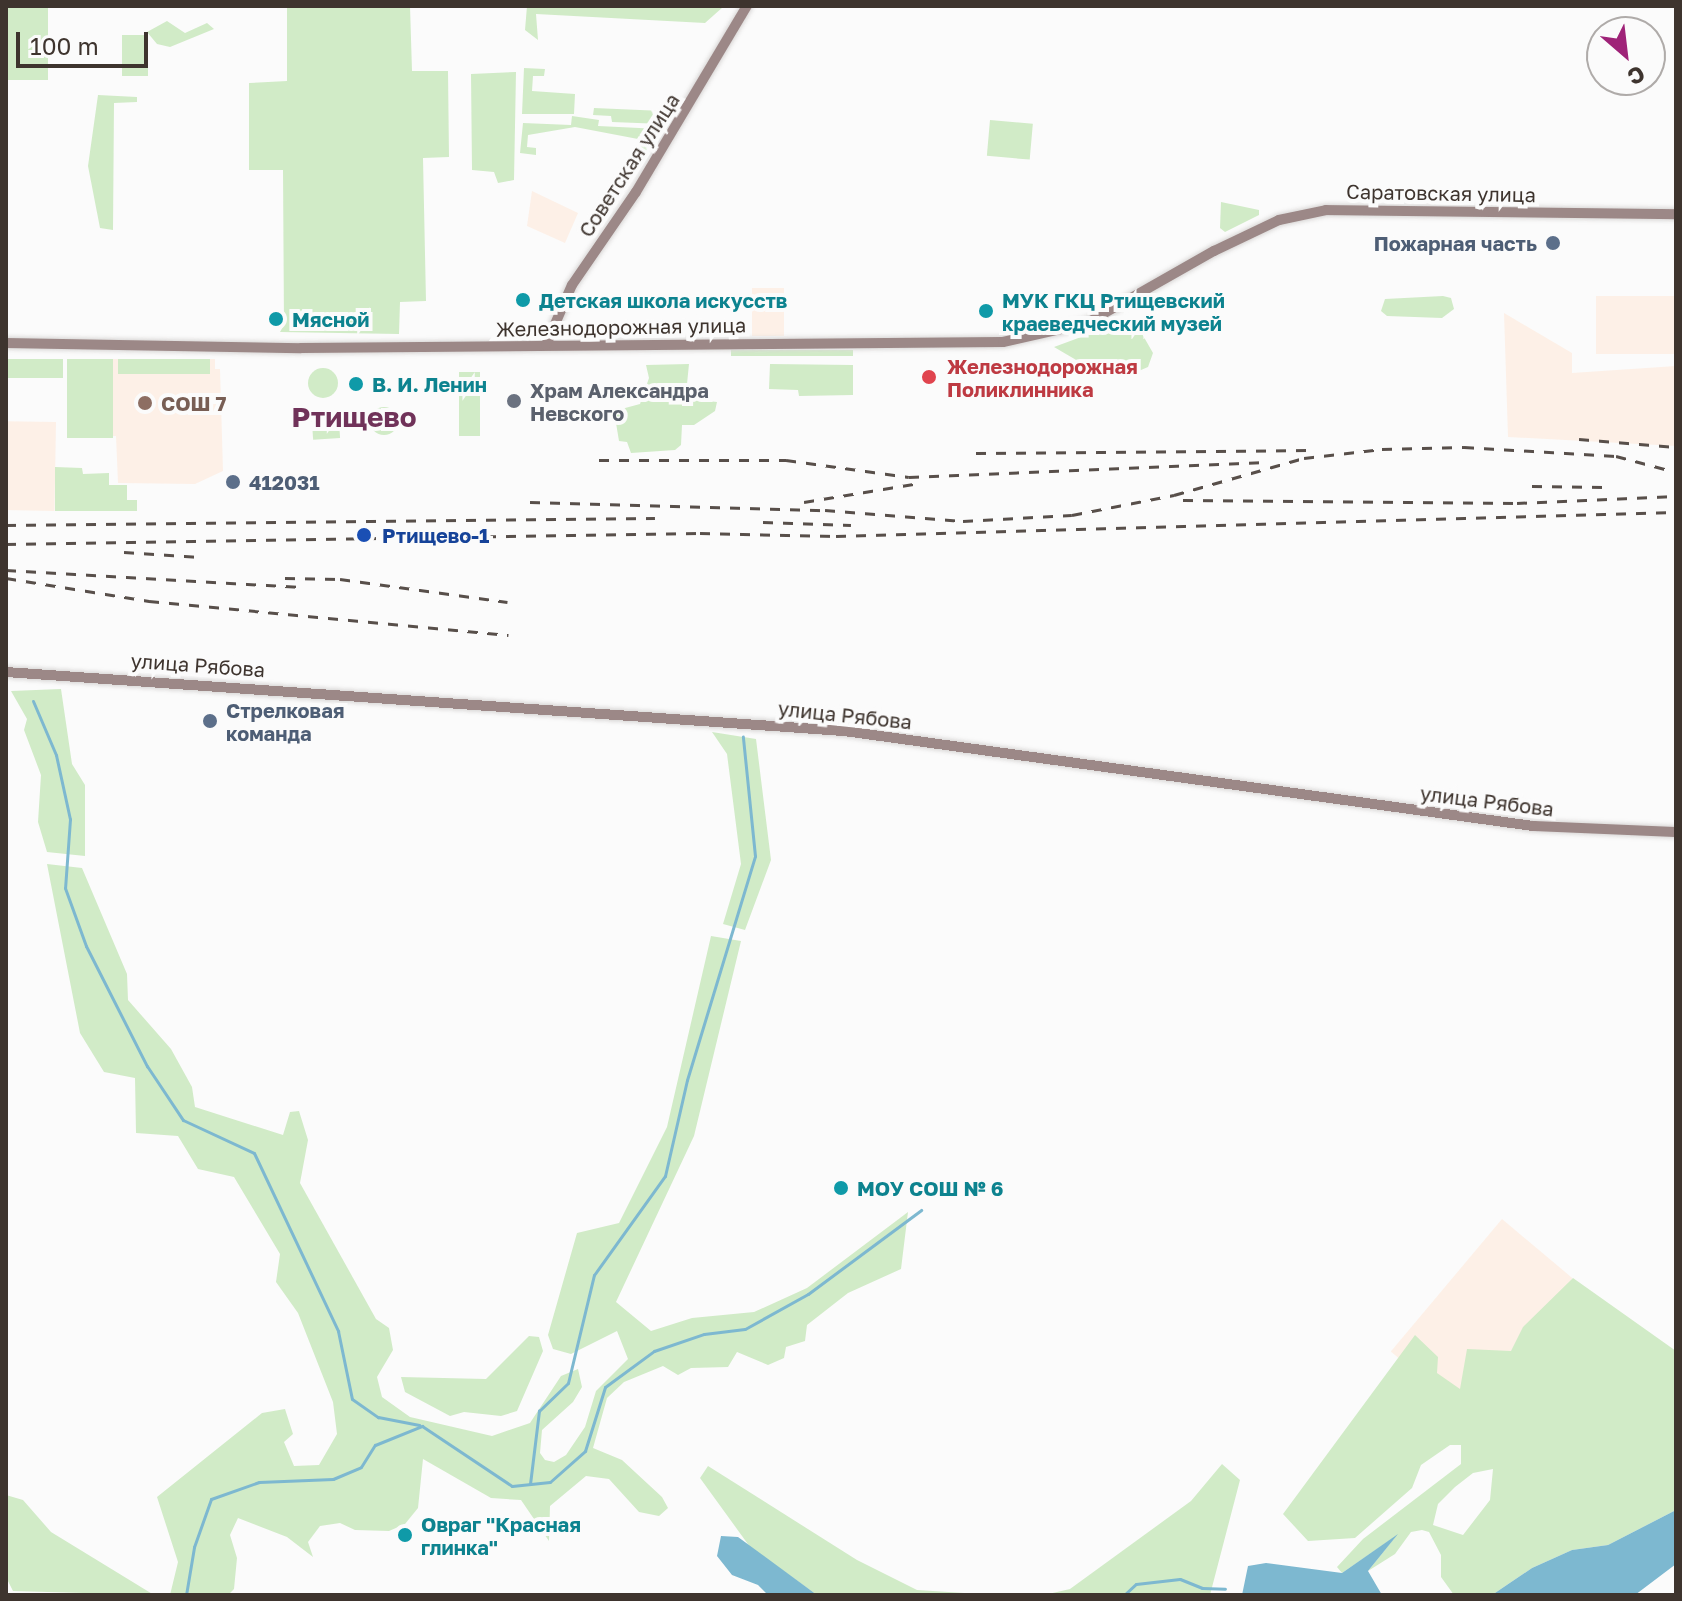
<!DOCTYPE html>
<html>
<head>
<meta charset="utf-8">
<style>
  body { margin:0 }
  #map { position:relative; width:1682px; height:1601px; overflow:hidden; background:#fbfbfb; font-family:"Golos Text",sans-serif }
  div>[style] { position:absolute }
  .built>* { inset:0; background:#fdf0e7; transform-origin:0 0 }
  .green>* { inset:0; background:#d1ebc7; transform-origin:0 0 }
  .round { border-radius:50% }
  .water>* { inset:0; background:#7db8d0 }
  .stream>* { height:3px; margin:-1.5px; padding:0 1.5px; transform-origin:1.5px; border-radius:1.5px; background:#7db8d0 }
  .roads { filter:drop-shadow(0 0 2px #d9d7d6) drop-shadow(0 0 2px #d9d7d6) }
  .secondary>* { height:10px; margin:-5px; padding:0 5px; transform-origin:5px; border-radius:5px; background:#9c8887 }
  .rail>* { height:3px; margin-top:-1.5px; transform-origin:0; background:repeating-linear-gradient(90deg,#584f4a 0 10px,transparent 0 20px) }
  .dots>* { width:22px; height:22px; translate:-50% -50%; box-sizing:border-box; border:4px solid #fbfbfb; border-radius:50% }
  span { translate:-50% -50%; white-space:nowrap; text-align:center; line-height:1.15; -webkit-text-stroke:8px #fbfbfb; paint-order:stroke }
  .street-label { font-size:20px; color:#3e342e }
  .service-label { font-size:20px; color:#4e5e75; font-weight:700 }
  .right { translate:-100% -50%; text-align:right }
  .left { translate:0 -50%; text-align:left }
  .culture-label { font-size:20px; color:#0d838f; font-weight:700 }
  .health-label { font-size:20px; color:#be3a42; font-weight:700 }
  .worship-label { font-size:20px; color:#5b616d; font-weight:700 }
  .education-label { font-size:20px; color:#785e54; font-weight:700 }
  .transit-label { font-size:20px; color:#164399; font-weight:700 }
  .district-label { font-size:28px; color:#703259; font-weight:700 }
  .frame { position:absolute; inset:0; border:8px solid #3e342e; pointer-events:none }
  .north { position:absolute; left:1586px; top:16px; width:80px; height:80px; box-sizing:border-box; background:#fbfbfb; border:2px solid #afaba9; border-radius:50%; rotate:152deg; font-size:22px; font-weight:700; line-height:32px; text-align:center; color:#3e342e }
  .north::after { content:''; display:block; margin:auto; width:28px; height:36px; background:#9f2378; clip-path:polygon(50% 0,100% 100%,50% 72%,0 100%) }
  .scale { position:absolute; left:16px; top:32px; width:132px; height:36px; box-sizing:border-box; border:4px solid #3e342e; border-top:0; padding-left:10px; font-size:24px; line-height:28px; white-space:nowrap; color:#3e342e; -webkit-text-stroke:6px #fbfbfb; paint-order:stroke }
</style>
</head>
<body>
<div id="map">
  <div class="built">
    <i style="clip-path:polygon(532px 191px,578px 213px,565px 243px,527px 226px)"></i>
    <i style="left:752px;top:288px;width:32px;height:48px"></i>
    <i style="left:1676px;top:296px;width:58px;height:80px;rotate:90deg"></i>
    <i style="clip-path:polygon(1504px 313px,1572px 353px,1572px 373px,1676px 366px,1676px 446px,1508px 437px)"></i>
    <i style="clip-path:polygon(67px 359px,215px 359px,215px 369px,220px 369px,223px 471px,195px 484px,118px 483px,116px 436px,71px 438px)"></i>
    <i style="left:56px;top:422px;width:89px;height:50px;rotate:91deg"></i>
    <i style="left:1502px;top:1219px;width:92px;height:173px;rotate:40deg"></i>
  </div>
  <div class="green">
    <i style="left:6px;top:6px;width:42px;height:74px"></i>
    <i style="clip-path:polygon(287px 6px,410px 6px,412px 71px,448px 71px,449px 157px,423px 158px,426px 301px,400px 302px,399px 334px,280px 332px,284px 325px,283px 170px,249px 170px,249px 83px,287px 81px)"></i>
    <i style="clip-path:polygon(527px 6px,721px 6px,723px 7px,705px 23px,536px 14px,538px 40px,525px 30px)"></i>
    <i style="clip-path:polygon(167px 21px,185px 33px,207px 23px,214px 29px,170px 47px,157px 44px,147px 32px)"></i>
    <i style="left:122px;top:35px;width:26px;height:41px"></i>
    <i style="clip-path:polygon(524px 68px,545px 69px,544px 76px,533px 76px,532px 91px,575px 94px,574px 114px,522px 114px)"></i>
    <i style="clip-path:polygon(516px 72px,514px 180px,498px 183px,494px 172px,472px 170px,471px 74px)"></i>
    <i style="clip-path:polygon(98px 95px,137px 97px,137px 102px,114px 103px,113px 230px,100px 228px,88px 166px)"></i>
    <i style="clip-path:polygon(594px 108px,663px 111px,667px 115px,663px 124px,612px 122px,611px 116px,593px 115px)"></i>
    <i style="clip-path:polygon(572px 116px,599px 120px,598px 126px,660px 129px,644px 154px,639px 153px,638px 139px,575px 127px,528px 135px,527px 147px,536px 148px,536px 155px,520px 153px,523px 123px,571px 125px)"></i>
    <i style="left:990px;top:120px;width:43px;height:36px;rotate:5deg"></i>
    <i style="clip-path:polygon(1221px 202px,1259px 210px,1259px 215px,1225px 232px,1220px 228px)"></i>
    <i style="clip-path:polygon(1443px 296px,1451px 298px,1454px 309px,1442px 318px,1387px 316px,1381px 311px,1385px 299px)"></i>
    <i style="clip-path:polygon(1100px 330px,1141px 332px,1153px 353px,1148px 367px,1134px 373px,1116px 368px,1095px 371px,1054px 347px)"></i>
    <i style="left:731px;top:350px;width:122px;height:6px"></i>
    <i style="left:6px;top:359px;width:57px;height:19px"></i>
    <i style="left:67px;top:359px;width:46px;height:79px"></i>
    <i style="left:118px;top:359px;width:92px;height:15px"></i>
    <i style="clip-path:polygon(689px 364px,687px 384px,673px 383px,671px 397px,717px 402px,715px 411px,694px 425px,682px 425px,681px 445px,675px 450px,631px 453px,627px 442px,619px 441px,614px 411px,640px 404px,649px 378px,646px 365px)"></i>
    <i style="clip-path:polygon(770px 364px,853px 365px,853px 395px,799px 396px,798px 390px,769px 389px)"></i>
    <i class="round" style="left:308px;top:368px;width:30px;height:30px"></i>
    <i style="left:459px;top:372px;width:21px;height:64px"></i>
    <i class="round" style="left:370px;top:407px;width:28px;height:28px"></i>
    <i style="left:338px;top:408px;width:30px;height:27px;rotate:86deg"></i>
    <i style="clip-path:polygon(55px 467px,82px 468px,83px 474px,109px 473px,109px 485px,127px 485px,127px 500px,137px 500px,137px 511px,55px 511px)"></i>
    <i style="clip-path:polygon(61px 689px,72px 764px,85px 785px,85px 856px,47px 852px,38px 822px,41px 775px,24px 730px,27px 719px,11px 691px)"></i>
    <i style="clip-path:polygon(712px 732px,756px 739px,771px 860px,745px 930px,723px 924px,741px 864px,727px 754px)"></i>
    <i style="clip-path:polygon(47px 864px,82px 868px,127px 974px,128px 1000px,171px 1049px,192px 1087px,195px 1107px,283px 1135px,290px 1112px,299px 1111px,308px 1140px,300px 1183px,376px 1319px,389px 1328px,393px 1350px,377px 1377px,382px 1397px,410px 1417px,492px 1436px,530px 1423px,561px 1376px,578px 1369px,582px 1387px,573px 1402px,542px 1430px,540px 1453px,545px 1460px,554px 1462px,566px 1455px,585px 1427px,596px 1391px,628px 1359px,617px 1331px,571px 1354px,553px 1349px,548px 1335px,577px 1233px,619px 1223px,667px 1127px,711px 936px,741px 941px,694px 1136px,616px 1302px,651px 1331px,692px 1318px,754px 1312px,807px 1288px,908px 1212px,901px 1269px,848px 1293px,807px 1325px,805px 1341px,786px 1347px,784px 1358px,768px 1365px,737px 1352px,728px 1367px,691px 1368px,678px 1375px,663px 1366px,624px 1382px,607px 1398px,593px 1448px,622px 1460px,662px 1497px,668px 1508px,659px 1516px,639px 1512px,609px 1479px,586px 1476px,550px 1506px,549px 1541px,521px 1500px,491px 1498px,423px 1459px,418px 1508px,405px 1524px,389px 1531px,355px 1530px,340px 1523px,320px 1526px,308px 1542px,313px 1557px,287px 1537px,238px 1518px,230px 1535px,237px 1558px,234px 1589px,228px 1595px,170px 1595px,178px 1562px,157px 1497px,262px 1413px,285px 1409px,293px 1434px,284px 1442px,294px 1466px,319px 1465px,337px 1434px,333px 1402px,298px 1313px,276px 1282px,280px 1254px,234px 1177px,198px 1169px,178px 1136px,136px 1133px,135px 1078px,104px 1072px,80px 1033px)"></i>
    <i style="clip-path:polygon(evenodd,1573px 1278px,1676px 1351px,1676px 1510px,1608px 1545px,1572px 1550px,1532px 1568px,1492px 1595px,1454px 1595px,1441px 1577px,1441px 1555px,1429px 1532px,1422px 1530px,1411px 1532px,1395px 1554px,1368px 1571px,1396px 1536px,1342px 1573px,1337px 1567px,1363px 1539px,1461px 1464px,1461px 1445px,1450px 1445px,1421px 1465px,1412px 1488px,1355px 1538px,1308px 1541px,1283px 1514px,1415px 1335px,1438px 1357px,1437px 1373px,1460px 1389px,1467px 1349px,1511px 1351px,1523px 1327px,1573px 1278px,1493px 1469px,1490px 1500px,1463px 1535px,1433px 1525px,1438px 1504px,1455px 1487px,1473px 1473px,1493px 1469px)"></i>
    <i style="clip-path:polygon(529px 1336px,539px 1337px,543px 1351px,517px 1411px,501px 1416px,464px 1412px,450px 1416px,405px 1392px,401px 1377px,486px 1379px)"></i>
    <i style="clip-path:polygon(1222px 1464px,1240px 1480px,1210px 1595px,1044px 1595px,1070px 1589px,1191px 1501px)"></i>
    <i style="clip-path:polygon(708px 1466px,857px 1560px,917px 1590px,996px 1595px,817px 1595px,750px 1547px,700px 1478px)"></i>
    <i style="clip-path:polygon(6px 1495px,23px 1500px,51px 1532px,154px 1595px,13px 1591px,6px 1577px)"></i>
  </div>
  <div class="water">
    <i style="clip-path:polygon(1676px 1510px,1676px 1564px,1635px 1595px,1492px 1595px,1532px 1568px,1572px 1550px,1608px 1545px)"></i>
    <i style="clip-path:polygon(1398px 1534px,1368px 1571px,1382px 1595px,1242px 1595px,1248px 1566px,1266px 1563px,1342px 1573px)"></i>
    <i style="clip-path:polygon(721px 1536px,738px 1537px,817px 1595px,768px 1595px,758px 1585px,732px 1575px,717px 1556px)"></i>
  </div>
  <div class="stream">
    <i style="left:33px;top:701px;width:59px;rotate:66.9deg"></i>
    <i style="left:56px;top:755px;width:66px;rotate:77.7deg"></i>
    <i style="left:70px;top:819px;width:69px;rotate:94.1deg"></i>
    <i style="left:65px;top:888px;width:62px;rotate:70.1deg"></i>
    <i style="left:86px;top:946px;width:135px;rotate:63.1deg"></i>
    <i style="left:147px;top:1066px;width:65px;rotate:56.3deg"></i>
    <i style="left:183px;top:1120px;width:78px;rotate:24.9deg"></i>
    <i style="left:254px;top:1153px;width:197px;rotate:64.7deg"></i>
    <i style="left:338px;top:1331px;width:69px;rotate:78.4deg"></i>
    <i style="left:352px;top:1399px;width:32px;rotate:35deg"></i>
    <i style="left:378px;top:1417px;width:42px;rotate:11deg"></i>
    <i style="left:530px;top:1484px;width:74px;rotate:-83deg"></i>
    <i style="left:539px;top:1411px;width:40px;rotate:-44deg"></i>
    <i style="left:568px;top:1383px;width:111px;rotate:-76.5deg"></i>
    <i style="left:594px;top:1275px;width:122px;rotate:-54.4deg"></i>
    <i style="left:665px;top:1176px;width:98px;rotate:-77.1deg"></i>
    <i style="left:687px;top:1080px;width:234px;rotate:-73.1deg"></i>
    <i style="left:755px;top:856px;width:120px;rotate:-95.8deg"></i>
    <i style="left:186px;top:1595px;width:49px;rotate:-80.5deg"></i>
    <i style="left:194px;top:1547px;width:51px;rotate:-70.5deg"></i>
    <i style="left:211px;top:1499px;width:51px;rotate:-19.5deg"></i>
    <i style="left:259px;top:1482px;width:74px;rotate:-2.3deg"></i>
    <i style="left:333px;top:1479px;width:30px;rotate:-23deg"></i>
    <i style="left:361px;top:1467px;width:26px;rotate:-58deg"></i>
    <i style="left:375px;top:1445px;width:51px;rotate:-22deg"></i>
    <i style="left:422px;top:1426px;width:108px;rotate:33.7deg"></i>
    <i style="left:512px;top:1486px;width:38px;rotate:-6deg"></i>
    <i style="left:550px;top:1482px;width:47px;rotate:-41.5deg"></i>
    <i style="left:585px;top:1451px;width:67px;rotate:-72.6deg"></i>
    <i style="left:605px;top:1387px;width:61px;rotate:-36.3deg"></i>
    <i style="left:654px;top:1351px;width:53px;rotate:-18.8deg"></i>
    <i style="left:704px;top:1334px;width:41px;rotate:-7deg"></i>
    <i style="left:745px;top:1329px;width:72px;rotate:-29.1deg"></i>
    <i style="left:808px;top:1294px;width:141px;rotate:-36.6deg"></i>
    <i style="left:1124px;top:1595px;width:16px;rotate:-43deg"></i>
    <i style="left:1136px;top:1584px;width:44px;rotate:-6.5deg"></i>
    <i style="left:1180px;top:1579px;width:24px;rotate:22deg"></i>
    <i style="left:1202px;top:1588px;width:23px;rotate:2deg"></i>
  </div>
  <div class="roads">
    <div class="secondary">
      <i style="left:6px;top:343px;width:295px;rotate:1deg"></i>
      <i style="left:301px;top:348px;width:702px;rotate:-0.49deg"></i>
      <i style="left:1003px;top:342px;width:86px;rotate:-12.7deg"></i>
      <i style="left:1087px;top:323px;width:146px;rotate:-29.6deg"></i>
      <i style="left:1214px;top:251px;width:72px;rotate:-25.5deg"></i>
      <i style="left:1279px;top:220px;width:48px;rotate:-12deg"></i>
      <i style="left:1326px;top:210px;width:350px;rotate:0.7deg"></i>
      <i style="left:546px;top:345px;width:65px;rotate:-66.6deg"></i>
      <i style="left:572px;top:285px;width:113px;rotate:-55.5deg"></i>
      <i style="left:636px;top:192px;width:217px;rotate:-59.2deg"></i>
      <i style="left:6px;top:672px;width:840px;rotate:4.03deg"></i>
      <i style="left:844px;top:731px;width:696px;rotate:7.85deg"></i>
      <i style="left:1533px;top:826px;width:143px;rotate:2.4deg"></i>
    </div>
  </div>
  <div class="rail">
    <i style="left:1579px;top:439px;width:97px;rotate:4.7deg"></i>
    <i style="left:976px;top:453px;width:332px;rotate:-0.5deg"></i>
    <i style="left:599px;top:460px;width:187px"></i>
    <i style="left:786px;top:460px;width:124px;rotate:7.9deg"></i>
    <i style="left:909px;top:477px;width:352px;rotate:-2.4deg"></i>
    <i style="left:1532px;top:486px;width:72px;rotate:0.8deg"></i>
    <i style="left:1183px;top:500px;width:334px;rotate:0.5deg"></i>
    <i style="left:1517px;top:503px;width:159px;rotate:-2.5deg"></i>
    <i style="left:530px;top:502px;width:295px;rotate:1.6deg"></i>
    <i style="left:825px;top:510px;width:138px;rotate:4.6deg"></i>
    <i style="left:963px;top:521px;width:109px;rotate:-3.2deg"></i>
    <i style="left:1072px;top:515px;width:104px;rotate:-11.1deg"></i>
    <i style="left:1174px;top:495px;width:135px;rotate:-15.9deg"></i>
    <i style="left:1304px;top:458px;width:79px;rotate:-6.6deg"></i>
    <i style="left:1382px;top:449px;width:82px;rotate:-1.4deg"></i>
    <i style="left:1464px;top:447px;width:152px;rotate:3.4deg"></i>
    <i style="left:1616px;top:456px;width:62px;rotate:14.9deg"></i>
    <i style="left:804px;top:502px;width:111px;rotate:-9.3deg"></i>
    <i style="left:763px;top:522px;width:88px;rotate:2deg"></i>
    <i style="left:6px;top:525px;width:649px;rotate:-0.62deg"></i>
    <i style="left:6px;top:544px;width:694px;rotate:-0.91deg"></i>
    <i style="left:700px;top:533px;width:136px;rotate:1.3deg"></i>
    <i style="left:836px;top:536px;width:840px;rotate:-1.64deg"></i>
    <i style="left:124px;top:552px;width:76px;rotate:3.8deg"></i>
    <i style="left:6px;top:570px;width:292px;rotate:3.3deg"></i>
    <i style="left:6px;top:578px;width:145px;rotate:9.1deg"></i>
    <i style="left:149px;top:601px;width:361px;rotate:5.4deg"></i>
    <i style="left:285px;top:578px;width:55px;rotate:1deg"></i>
    <i style="left:340px;top:579px;width:169px;rotate:7.8deg"></i>
  </div>
  <div class="dots">
    <i style="left:1553px;top:243px;background:#5c6f8a"></i>
    <i style="left:523px;top:300px;background:#0f9aa8"></i>
    <i style="left:986px;top:311px;background:#0f9aa8"></i>
    <i style="left:276px;top:319px;background:#0f9aa8"></i>
    <i style="left:929px;top:377px;background:#e0444e"></i>
    <i style="left:356px;top:384px;background:#0f9aa8"></i>
    <i style="left:514px;top:401px;background:#6b7280"></i>
    <i style="left:145px;top:403px;background:#8d6e63"></i>
    <i style="left:233px;top:482px;background:#5c6f8a"></i>
    <i style="left:364px;top:535px;background:#1a4fb4"></i>
    <i style="left:210px;top:721px;background:#5c6f8a"></i>
    <i style="left:841px;top:1188px;background:#0f9aa8"></i>
    <i style="left:405px;top:1535px;background:#0f9aa8"></i>
  </div>
  <div class="street-label">
    <span style="left:629px;top:165px;rotate:-57deg">Советская улица</span>
    <span style="left:1441px;top:193px;rotate:1deg">Саратовская улица</span>
    <span style="left:621px;top:327px;rotate:-1deg">Железнодорожная улица</span>
    <span style="left:198px;top:665px;rotate:4deg">улица Рябова</span>
    <span style="left:845px;top:715px;rotate:6deg">улица Рябова</span>
    <span style="left:1487px;top:801px;rotate:7deg">улица Рябова</span>
  </div>
  <div class="service-label">
    <span class="right" style="left:1537px;top:243px">Пожарная часть</span>
    <span class="left" style="left:249px;top:482px">412031</span>
    <span class="left" style="left:226px;top:722px">Стрелковая<br>команда</span>
  </div>
  <div class="culture-label">
    <span class="left" style="left:539px;top:300px">Детская школа искусств</span>
    <span class="left" style="left:1002px;top:312px">МУК ГКЦ Ртищевский<br>краеведческий музей</span>
    <span class="left" style="left:292px;top:319px">Мясной</span>
    <span class="left" style="left:372px;top:384px">В. И. Ленин</span>
    <span class="left" style="left:857px;top:1188px">МОУ СОШ № 6</span>
    <span class="left" style="left:421px;top:1536px">Овраг "Красная<br>глинка"</span>
  </div>
  <div class="health-label">
    <span class="left" style="left:947px;top:378px">Железнодорожная<br>Поликлинника</span>
  </div>
  <div class="worship-label">
    <span class="left" style="left:530px;top:402px">Храм Александра<br>Невского</span>
  </div>
  <div class="education-label">
    <span class="left" style="left:161px;top:403px">СОШ 7</span>
  </div>
  <div class="transit-label">
    <span class="left" style="left:382px;top:535px">Ртищево-1</span>
  </div>
  <div class="district-label">
    <span style="left:354px;top:417px">Ртищево</span>
  </div>
  <div class="frame"></div>
  <div class="north">С</div>
  <div class="scale">100 m</div>
</div>
</body>
</html>
